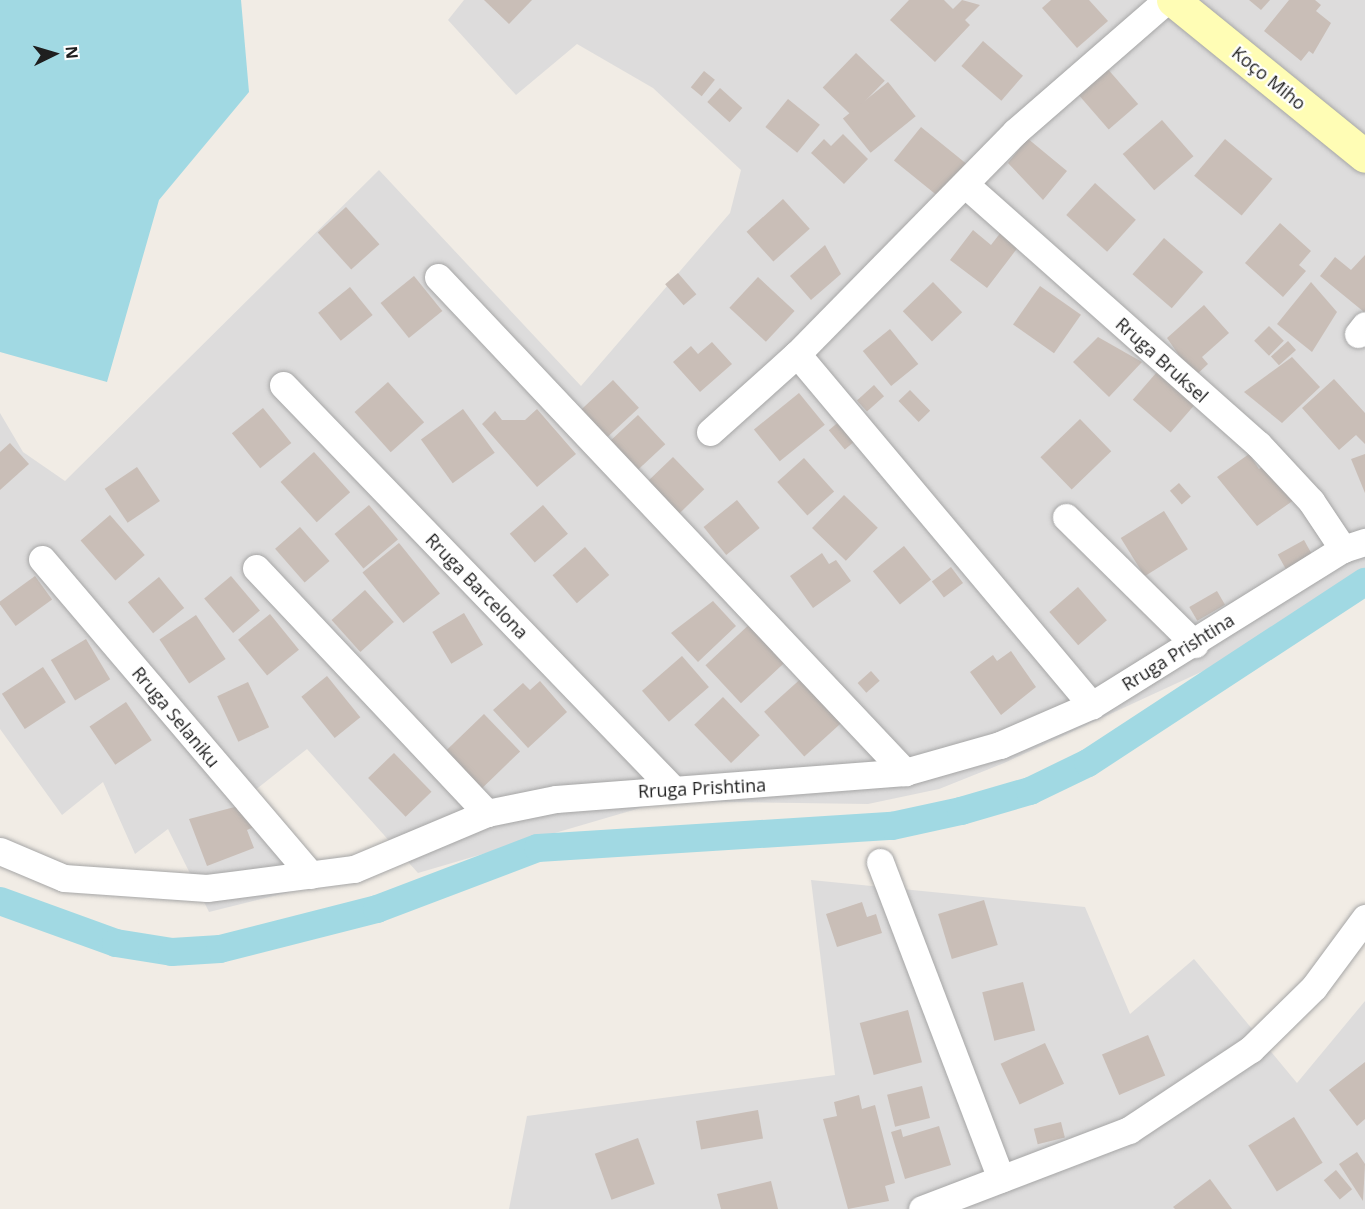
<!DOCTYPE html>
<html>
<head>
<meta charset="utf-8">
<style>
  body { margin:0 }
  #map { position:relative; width:1365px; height:1209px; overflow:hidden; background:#f1ece5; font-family:"Open Sans",sans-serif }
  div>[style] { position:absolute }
  .residential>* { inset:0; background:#dddcdc }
  .water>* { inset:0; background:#a1d9e3 }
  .canal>* { height:28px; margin:-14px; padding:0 14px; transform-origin:14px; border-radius:14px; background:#a1d9e3 }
  .building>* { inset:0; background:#c9beb7; transform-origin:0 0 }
  .roads { filter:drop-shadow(0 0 2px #a6a6a6) drop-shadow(0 0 2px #a6a6a6) }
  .street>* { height:27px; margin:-13.5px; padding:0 13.5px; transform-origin:13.5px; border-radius:13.5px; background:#fff }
  .secondary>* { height:33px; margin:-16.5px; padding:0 16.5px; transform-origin:16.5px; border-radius:16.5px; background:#fffdb5 }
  span { translate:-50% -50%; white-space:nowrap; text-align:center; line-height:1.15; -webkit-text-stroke:4.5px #fff; paint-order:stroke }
  .street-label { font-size:18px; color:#1f1f1f }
  .north { position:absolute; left:24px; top:24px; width:60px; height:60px; -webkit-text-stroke:4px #fff; paint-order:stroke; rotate:85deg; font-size:16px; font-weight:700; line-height:24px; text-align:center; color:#1f1f1f }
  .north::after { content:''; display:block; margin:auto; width:21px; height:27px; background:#1f1f1f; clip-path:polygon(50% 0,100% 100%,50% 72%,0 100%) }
</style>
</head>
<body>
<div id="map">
  <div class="residential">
    <i style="clip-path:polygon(464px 0,1365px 0,1365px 578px,1266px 642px,1004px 763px,939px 789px,868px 804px,664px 801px,418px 873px,307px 749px,254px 791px,310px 887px,209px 912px,168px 829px,135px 854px,103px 782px,62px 815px,0 729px,0 413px,23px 452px,65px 481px,379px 170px,581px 386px,730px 213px,741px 170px,653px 88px,577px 44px,516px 95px,448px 20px)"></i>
    <i style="clip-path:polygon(811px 880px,1085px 907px,1130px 1014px,1194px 959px,1297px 1083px,1365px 1001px,1365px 1209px,509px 1209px,527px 1116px,835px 1075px)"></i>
  </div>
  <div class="water">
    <i style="clip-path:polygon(0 0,241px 0,249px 92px,159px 200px,107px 382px,0 352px)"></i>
  </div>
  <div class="canal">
    <i style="left:0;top:901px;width:123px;rotate:19.9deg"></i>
    <i style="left:116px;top:943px;width:57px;rotate:9.1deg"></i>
    <i style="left:172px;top:952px;width:48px;rotate:-3.6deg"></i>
    <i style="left:220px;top:949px;width:162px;rotate:-14.3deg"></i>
    <i style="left:377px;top:909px;width:172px;rotate:-20.8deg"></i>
    <i style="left:538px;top:848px;width:355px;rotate:-3.6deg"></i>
    <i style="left:892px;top:826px;width:71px;rotate:-12.3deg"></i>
    <i style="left:961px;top:811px;width:72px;rotate:-16.2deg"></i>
    <i style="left:1030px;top:791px;width:64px;rotate:-25.8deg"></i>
    <i style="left:1088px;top:763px;width:331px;rotate:-33.2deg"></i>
  </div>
  <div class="building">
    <i style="clip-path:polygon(484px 0,532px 0,509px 24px)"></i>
    <i style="clip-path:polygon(909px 0,944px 0,953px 9px,962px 0,980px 5px,965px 20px,970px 25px,935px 62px,890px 20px)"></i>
    <i style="clip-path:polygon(1051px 0,1089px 0,1108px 21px,1077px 48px,1042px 8px)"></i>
    <i style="clip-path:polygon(1249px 0,1270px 0,1261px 10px)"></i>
    <i style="clip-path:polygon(1289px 0,1315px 0,1321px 5px,1316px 11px,1331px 23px,1313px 54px,1309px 51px,1301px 61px,1264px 31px)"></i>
    <i style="left:983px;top:41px;width:53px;height:33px;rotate:41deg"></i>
    <i style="left:856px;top:53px;width:40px;height:48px;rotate:44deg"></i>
    <i style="left:1106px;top:67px;width:49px;height:39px;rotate:49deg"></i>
    <i style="left:704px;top:71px;width:14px;height:21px;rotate:39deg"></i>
    <i style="left:888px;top:82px;width:44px;height:58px;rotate:51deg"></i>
    <i style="left:720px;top:88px;width:30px;height:19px;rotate:42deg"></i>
    <i style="left:788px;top:99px;width:41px;height:36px;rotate:39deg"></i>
    <i style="left:1162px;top:120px;width:48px;height:52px;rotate:49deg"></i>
    <i style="left:921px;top:127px;width:58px;height:43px;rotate:39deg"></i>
    <i style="clip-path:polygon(1021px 133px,1067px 171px,1043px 200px,1008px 163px,1020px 148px,1013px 142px)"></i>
    <i style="clip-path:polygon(843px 134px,868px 159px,844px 184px,811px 153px,824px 139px,831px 146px)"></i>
    <i style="left:1225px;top:139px;width:62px;height:48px;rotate:40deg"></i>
    <i style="left:1095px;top:183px;width:55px;height:43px;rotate:42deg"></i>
    <i style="left:783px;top:199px;width:40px;height:49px;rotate:48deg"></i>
    <i style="left:346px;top:207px;width:50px;height:38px;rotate:48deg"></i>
    <i style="clip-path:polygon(1280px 223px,1311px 251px,1299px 265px,1306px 271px,1283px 297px,1245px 263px)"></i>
    <i style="clip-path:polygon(973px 230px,991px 245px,1001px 232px,1019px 246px,987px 288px,950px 260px)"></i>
    <i style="left:1164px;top:238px;width:52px;height:48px;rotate:41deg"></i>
    <i style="clip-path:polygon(825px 245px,841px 274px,811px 300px,790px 276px)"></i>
    <i style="clip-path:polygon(1365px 255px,1365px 311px,1364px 312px,1320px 276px,1335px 257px,1351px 270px)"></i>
    <i style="left:678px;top:273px;width:28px;height:17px;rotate:49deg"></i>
    <i style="left:414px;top:276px;width:45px;height:43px;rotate:51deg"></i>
    <i style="left:758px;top:277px;width:50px;height:42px;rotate:43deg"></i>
    <i style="left:933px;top:282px;width:42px;height:42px;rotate:46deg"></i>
    <i style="clip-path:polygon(1311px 282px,1337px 312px,1312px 352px,1277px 324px)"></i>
    <i style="left:1040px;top:286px;width:50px;height:47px;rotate:35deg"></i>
    <i style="left:350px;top:287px;width:36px;height:41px;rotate:51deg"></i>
    <i style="clip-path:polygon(1204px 305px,1229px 333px,1202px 357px,1208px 364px,1194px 377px,1167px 338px)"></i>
    <i style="left:1269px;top:326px;width:21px;height:21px;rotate:45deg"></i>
    <i style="left:890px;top:329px;width:45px;height:35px;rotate:51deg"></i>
    <i style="clip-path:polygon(1098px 337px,1142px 362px,1109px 397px,1073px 362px)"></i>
    <i style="left:1288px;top:341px;width:12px;height:23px;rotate:48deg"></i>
    <i style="clip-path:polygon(712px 342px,732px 364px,700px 392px,673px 362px,691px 346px,698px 354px)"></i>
    <i style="clip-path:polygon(1292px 357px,1320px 387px,1282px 423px,1244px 392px)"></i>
    <i style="left:1163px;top:365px;width:50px;height:46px;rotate:41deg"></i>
    <i style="clip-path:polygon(1334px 379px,1365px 413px,1365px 444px,1356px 435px,1339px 450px,1302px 408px)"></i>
    <i style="left:613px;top:380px;width:38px;height:43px;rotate:47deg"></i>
    <i style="left:388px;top:382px;width:54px;height:45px;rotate:48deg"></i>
    <i style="left:874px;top:385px;width:15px;height:23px;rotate:48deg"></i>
    <i style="left:910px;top:390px;width:29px;height:16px;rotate:46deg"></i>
    <i style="left:799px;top:393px;width:41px;height:58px;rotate:51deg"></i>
    <i style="left:263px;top:408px;width:45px;height:40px;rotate:51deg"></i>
    <i style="left:463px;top:409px;width:54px;height:52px;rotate:54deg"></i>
    <i style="clip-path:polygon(537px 409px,576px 454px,537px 487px,482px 424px,495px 411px,502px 420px,525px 420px)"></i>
    <i style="left:638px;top:415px;width:40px;height:37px;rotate:47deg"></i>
    <i style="left:1080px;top:419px;width:45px;height:55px;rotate:46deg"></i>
    <i style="left:841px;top:420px;width:25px;height:16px;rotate:50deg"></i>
    <i style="clip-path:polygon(10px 443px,29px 464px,0 490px,0 452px)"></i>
    <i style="left:314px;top:452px;width:54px;height:45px;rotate:48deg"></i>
    <i style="clip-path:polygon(1249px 454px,1259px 469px,1271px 460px,1301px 495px,1257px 526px,1217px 477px)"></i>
    <i style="clip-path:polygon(1365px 454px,1365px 493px,1351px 459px)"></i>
    <i style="left:673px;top:457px;width:45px;height:35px;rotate:46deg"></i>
    <i style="left:804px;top:458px;width:45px;height:36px;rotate:48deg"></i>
    <i style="left:137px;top:467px;width:41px;height:39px;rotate:56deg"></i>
    <i style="left:1179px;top:483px;width:18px;height:12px;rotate:49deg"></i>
    <i style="left:844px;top:495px;width:47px;height:46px;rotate:44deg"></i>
    <i style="left:737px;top:500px;width:36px;height:43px;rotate:51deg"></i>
    <i style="left:369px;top:505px;width:45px;height:45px;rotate:50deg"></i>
    <i style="left:543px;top:505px;width:38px;height:44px;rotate:49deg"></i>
    <i style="left:1164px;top:511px;width:45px;height:51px;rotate:58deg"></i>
    <i style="left:110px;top:515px;width:53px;height:39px;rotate:49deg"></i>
    <i style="left:300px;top:527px;width:45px;height:33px;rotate:49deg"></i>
    <i style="left:1304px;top:540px;width:18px;height:30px;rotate:61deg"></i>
    <i style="left:399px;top:543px;width:65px;height:47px;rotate:51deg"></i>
    <i style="left:904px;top:546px;width:43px;height:40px;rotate:51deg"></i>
    <i style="left:585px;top:547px;width:37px;height:43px;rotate:49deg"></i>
    <i style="clip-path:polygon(822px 553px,829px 564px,836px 560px,851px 581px,813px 608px,790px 576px)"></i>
    <i style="left:951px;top:567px;width:20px;height:24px;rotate:53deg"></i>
    <i style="left:35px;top:576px;width:29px;height:45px;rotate:54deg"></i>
    <i style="left:231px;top:576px;width:45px;height:35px;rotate:50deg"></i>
    <i style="left:159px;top:577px;width:40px;height:40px;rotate:51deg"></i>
    <i style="left:1078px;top:587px;width:44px;height:38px;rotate:49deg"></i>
    <i style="left:365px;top:590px;width:43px;height:45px;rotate:48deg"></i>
    <i style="left:1217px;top:591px;width:16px;height:32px;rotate:60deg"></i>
    <i style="clip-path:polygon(713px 601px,736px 626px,698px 662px,671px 633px)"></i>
    <i style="left:464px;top:613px;width:37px;height:37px;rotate:59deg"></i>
    <i style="left:270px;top:614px;width:46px;height:41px;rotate:51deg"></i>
    <i style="left:196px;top:615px;width:53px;height:44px;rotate:56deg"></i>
    <i style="left:753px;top:621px;width:52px;height:65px;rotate:47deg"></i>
    <i style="left:86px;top:639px;width:47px;height:41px;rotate:59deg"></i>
    <i style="clip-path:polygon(1011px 651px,1036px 687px,1001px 715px,970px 672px,993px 655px,997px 661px)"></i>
    <i style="left:682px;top:656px;width:41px;height:53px;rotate:49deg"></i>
    <i style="left:43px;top:667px;width:42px;height:49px;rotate:57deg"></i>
    <i style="left:871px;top:671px;width:13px;height:18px;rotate:48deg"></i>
    <i style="left:805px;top:675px;width:60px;height:55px;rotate:48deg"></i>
    <i style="left:327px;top:676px;width:53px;height:33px;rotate:51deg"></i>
    <i style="clip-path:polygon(540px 681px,567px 712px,528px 748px,493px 710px,523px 683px,530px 690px)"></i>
    <i style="left:248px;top:682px;width:50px;height:34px;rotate:65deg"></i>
    <i style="left:723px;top:697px;width:53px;height:40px;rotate:46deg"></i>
    <i style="left:126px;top:702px;width:46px;height:44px;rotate:56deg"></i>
    <i style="left:484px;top:714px;width:52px;height:54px;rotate:46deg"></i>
    <i style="left:394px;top:753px;width:54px;height:36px;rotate:46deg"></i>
    <i style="clip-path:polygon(246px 804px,254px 827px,247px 830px,254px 848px,207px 866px,189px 819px)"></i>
    <i style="left:984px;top:900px;width:47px;height:48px;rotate:73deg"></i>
    <i style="clip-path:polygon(862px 902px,867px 917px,876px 914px,882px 933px,837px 947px,826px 914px)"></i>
    <i style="left:1023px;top:982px;width:50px;height:42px;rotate:76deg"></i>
    <i style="left:908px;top:1010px;width:54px;height:50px;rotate:75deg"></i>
    <i style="left:1148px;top:1035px;width:44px;height:50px;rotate:67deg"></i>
    <i style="left:1045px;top:1043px;width:45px;height:49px;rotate:65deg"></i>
    <i style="clip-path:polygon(1365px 1062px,1365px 1119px,1357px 1126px,1329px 1090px)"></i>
    <i style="left:922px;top:1086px;width:33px;height:36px;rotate:76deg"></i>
    <i style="clip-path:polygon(859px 1095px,862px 1109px,875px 1105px,895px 1183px,885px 1186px,889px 1201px,848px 1209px,823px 1119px,837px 1116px,834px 1102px)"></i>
    <i style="left:758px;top:1110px;width:29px;height:63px;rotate:80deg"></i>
    <i style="left:1294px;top:1117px;width:54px;height:54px;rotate:58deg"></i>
    <i style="left:1061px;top:1122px;width:16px;height:28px;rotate:76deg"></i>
    <i style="clip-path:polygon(939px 1126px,951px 1165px,905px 1179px,891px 1132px,901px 1129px,903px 1137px)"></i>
    <i style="left:638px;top:1138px;width:49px;height:46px;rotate:70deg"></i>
    <i style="clip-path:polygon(1357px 1152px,1365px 1164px,1363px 1201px,1339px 1164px)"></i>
    <i style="left:1336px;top:1170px;width:25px;height:16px;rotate:50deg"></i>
    <i style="clip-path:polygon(1210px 1179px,1232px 1209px,1175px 1209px,1173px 1207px)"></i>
    <i style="clip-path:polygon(771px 1181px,778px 1209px,721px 1209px,717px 1194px)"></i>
  </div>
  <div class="roads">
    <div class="street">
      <i style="left:966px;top:185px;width:390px;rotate:41.6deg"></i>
      <i style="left:1258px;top:444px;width:78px;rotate:47.1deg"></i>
      <i style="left:1311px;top:501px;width:58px;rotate:56.3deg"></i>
      <i style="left:438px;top:277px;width:681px;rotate:46.67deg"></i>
      <i style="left:1358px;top:334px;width:11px;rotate:-52deg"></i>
      <i style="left:797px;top:354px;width:459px;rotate:50deg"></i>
      <i style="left:283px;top:385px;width:560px;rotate:46.01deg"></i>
      <i style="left:710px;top:432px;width:117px;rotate:-41.9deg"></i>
      <i style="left:797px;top:354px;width:311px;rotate:-45.5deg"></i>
      <i style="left:1015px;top:132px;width:201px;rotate:-41deg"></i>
      <i style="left:1066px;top:517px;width:181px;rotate:44.6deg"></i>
      <i style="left:42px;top:559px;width:415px;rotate:49.6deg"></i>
      <i style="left:256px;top:568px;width:337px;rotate:46.7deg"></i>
      <i style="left:0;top:851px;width:69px;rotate:22.9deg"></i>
      <i style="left:64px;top:878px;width:143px;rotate:4deg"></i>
      <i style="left:207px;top:888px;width:148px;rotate:-7.4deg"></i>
      <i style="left:354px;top:869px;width:144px;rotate:-22.8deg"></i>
      <i style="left:487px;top:813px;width:70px;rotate:-11.5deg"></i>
      <i style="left:556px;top:799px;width:350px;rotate:-4.4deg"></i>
      <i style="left:905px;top:772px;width:99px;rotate:-15.9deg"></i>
      <i style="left:1000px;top:745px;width:100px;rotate:-23.5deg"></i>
      <i style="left:1092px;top:705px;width:296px;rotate:-31.9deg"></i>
      <i style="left:1343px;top:549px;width:23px;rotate:-18deg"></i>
      <i style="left:880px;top:862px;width:339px;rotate:69.1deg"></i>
      <i style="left:922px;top:1209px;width:222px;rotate:-20.9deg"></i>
      <i style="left:1129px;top:1130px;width:146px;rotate:-33.6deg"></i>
      <i style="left:1251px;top:1049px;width:88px;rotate:-44.5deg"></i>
      <i style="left:1314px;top:987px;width:86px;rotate:-53.5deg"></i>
    </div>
    <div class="secondary">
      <i style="left:1173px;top:0;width:247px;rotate:39.1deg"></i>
    </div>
  </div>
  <div class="street-label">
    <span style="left:1269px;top:78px;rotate:39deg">Koço Miho</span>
    <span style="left:1162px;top:360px;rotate:42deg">Rruga Bruksel</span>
    <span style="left:477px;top:586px;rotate:46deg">Rruga Barcelona</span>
    <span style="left:1178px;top:652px;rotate:-32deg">Rruga Prishtina</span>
    <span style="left:176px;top:717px;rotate:50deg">Rruga Selaniku</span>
    <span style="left:702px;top:788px;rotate:-3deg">Rruga Prishtina</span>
  </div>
  <div class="north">N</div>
</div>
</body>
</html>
